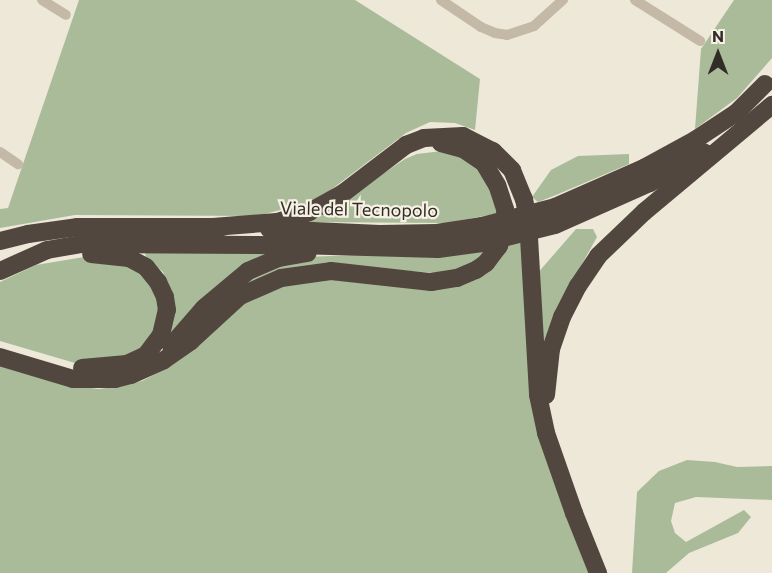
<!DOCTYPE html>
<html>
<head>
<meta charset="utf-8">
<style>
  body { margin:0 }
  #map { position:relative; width:772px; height:573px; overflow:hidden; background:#eee8d9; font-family:Commissioner,sans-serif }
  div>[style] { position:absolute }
  .green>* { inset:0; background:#aabb9a }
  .street>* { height:10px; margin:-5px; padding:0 5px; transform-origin:5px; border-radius:5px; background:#c4b9a6 }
  .highway>* { height:18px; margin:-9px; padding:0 9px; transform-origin:9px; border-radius:9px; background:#52473e }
  .highway-bridge>* { height:18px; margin:-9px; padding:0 9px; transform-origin:9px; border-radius:9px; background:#52473e }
  span { translate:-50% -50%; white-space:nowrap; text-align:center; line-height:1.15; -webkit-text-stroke:4.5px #f6f1e4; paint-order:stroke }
  .street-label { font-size:18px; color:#312c26 }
  .north { position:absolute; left:688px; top:24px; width:60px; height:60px; -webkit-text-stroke:4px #f6f1e4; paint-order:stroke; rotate:0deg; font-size:16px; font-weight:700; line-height:24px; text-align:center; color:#312c26 }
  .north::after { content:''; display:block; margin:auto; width:21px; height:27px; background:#312c26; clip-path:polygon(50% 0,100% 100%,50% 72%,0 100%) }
</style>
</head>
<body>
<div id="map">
  <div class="green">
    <i style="clip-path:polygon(79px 0,355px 0,480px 79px,475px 130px,455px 123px,430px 122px,406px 133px,328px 192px,307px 203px,257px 216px,75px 215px,0 228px,0 209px,8px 208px)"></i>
    <i style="clip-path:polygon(734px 0,772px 0,772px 58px,737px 98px,695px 129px,701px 49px)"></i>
    <i style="clip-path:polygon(442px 151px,452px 153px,485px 172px,500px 213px,446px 223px,300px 222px,339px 203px,405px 159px,417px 154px)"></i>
    <i style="clip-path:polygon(629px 154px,629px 164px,556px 195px,538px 202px,532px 197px,551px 170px,578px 156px)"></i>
    <i style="clip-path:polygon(576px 229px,593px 229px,597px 237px,569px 287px,539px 376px,536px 275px)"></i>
    <i style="clip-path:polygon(524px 241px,532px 405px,590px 573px,0 573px,0 364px,75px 386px,99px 389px,122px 386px,142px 381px,165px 369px,247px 300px,304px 278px,426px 286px,489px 270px,498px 262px,506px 246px)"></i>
    <i style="clip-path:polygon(487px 250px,480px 258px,464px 268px,435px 273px,325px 264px,281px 270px,214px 305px,239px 284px,305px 257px)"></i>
    <i style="clip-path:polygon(145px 252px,270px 252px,241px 267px,165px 343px,172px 300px,169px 285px,163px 272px,146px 257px)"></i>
    <i style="clip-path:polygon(84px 257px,137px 268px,157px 292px,159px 324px,138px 354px,75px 363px,0 341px,0 282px,36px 265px)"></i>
    <i style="clip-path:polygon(687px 460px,715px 462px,737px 467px,772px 466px,772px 500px,696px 497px,675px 503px,671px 521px,675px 533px,686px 542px,744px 510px,751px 517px,738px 533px,689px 553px,666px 573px,632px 573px,637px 492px,659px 471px)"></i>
  </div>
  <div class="street">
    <i style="left:42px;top:0;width:28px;rotate:32deg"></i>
    <i style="left:441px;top:0;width:48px;rotate:34deg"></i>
    <i style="left:481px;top:27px;width:15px;rotate:23deg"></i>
    <i style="left:495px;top:33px;width:12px;rotate:9deg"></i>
    <i style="left:507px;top:35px;width:28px;rotate:-18deg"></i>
    <i style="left:534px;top:26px;width:39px;rotate:-42deg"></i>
    <i style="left:635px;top:0;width:77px;rotate:32.2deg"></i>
    <i style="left:0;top:152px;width:22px;rotate:34deg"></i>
  </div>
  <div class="highway">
    <i style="left:555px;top:207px;width:97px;rotate:-23.7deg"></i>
    <i style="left:644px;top:168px;width:58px;rotate:-28.8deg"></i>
    <i style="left:695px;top:140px;width:49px;rotate:-33.4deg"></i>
    <i style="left:736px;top:113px;width:41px;rotate:-45deg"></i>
    <i style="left:555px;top:225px;width:104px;rotate:-23.9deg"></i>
    <i style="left:650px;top:183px;width:62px;rotate:-29.9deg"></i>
    <i style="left:213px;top:227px;width:64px;rotate:-4.5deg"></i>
    <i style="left:277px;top:222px;width:34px;rotate:-17deg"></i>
    <i style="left:309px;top:212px;width:38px;rotate:-29deg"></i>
    <i style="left:342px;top:194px;width:81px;rotate:-37.4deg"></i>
    <i style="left:406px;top:145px;width:19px;rotate:-21deg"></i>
    <i style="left:424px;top:138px;width:39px;rotate:-3deg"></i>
    <i style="left:463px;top:136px;width:34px;rotate:27deg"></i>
    <i style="left:493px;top:151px;width:27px;rotate:45deg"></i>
    <i style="left:512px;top:170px;width:31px;rotate:68deg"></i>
    <i style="left:524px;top:199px;width:21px;rotate:79deg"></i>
    <i style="left:528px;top:220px;width:175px;rotate:86.7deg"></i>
    <i style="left:538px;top:395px;width:39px;rotate:78deg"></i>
    <i style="left:546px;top:433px;width:85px;rotate:70.7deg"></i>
    <i style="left:574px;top:513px;width:65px;rotate:68.2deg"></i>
    <i style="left:269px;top:229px;width:111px;rotate:2.6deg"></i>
    <i style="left:380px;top:234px;width:57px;rotate:-1deg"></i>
    <i style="left:437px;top:233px;width:46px;rotate:-8.8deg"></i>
    <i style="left:0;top:241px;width:29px;rotate:-14deg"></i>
    <i style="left:28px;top:234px;width:49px;rotate:-8.1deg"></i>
    <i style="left:77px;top:227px;width:146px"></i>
    <i style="left:0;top:271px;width:51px;rotate:-24.1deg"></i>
    <i style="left:47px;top:250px;width:34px;rotate:-10deg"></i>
    <i style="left:80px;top:244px;width:215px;rotate:0.3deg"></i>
    <i style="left:295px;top:245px;width:143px;rotate:1.6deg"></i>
    <i style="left:438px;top:249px;width:45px;rotate:-7.6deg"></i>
    <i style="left:171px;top:346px;width:50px;rotate:-49deg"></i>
    <i style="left:204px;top:308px;width:57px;rotate:-40.1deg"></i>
    <i style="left:248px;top:271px;width:34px;rotate:-23deg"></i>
    <i style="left:279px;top:258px;width:29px;rotate:-10deg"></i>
    <i style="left:0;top:357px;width:76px;rotate:16.8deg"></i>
    <i style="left:73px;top:379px;width:42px"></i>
    <i style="left:115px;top:379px;width:16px;rotate:-14deg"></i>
    <i style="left:131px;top:375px;width:36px;rotate:-24deg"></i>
    <i style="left:164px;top:360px;width:33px;rotate:-35deg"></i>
    <i style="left:191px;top:341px;width:67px;rotate:-42.6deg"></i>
    <i style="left:240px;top:296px;width:45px;rotate:-23.7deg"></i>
    <i style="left:281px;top:278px;width:50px;rotate:-8deg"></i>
    <i style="left:331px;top:271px;width:101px;rotate:6.3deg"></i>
    <i style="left:431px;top:282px;width:26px;rotate:-9deg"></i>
    <i style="left:457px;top:278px;width:21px;rotate:-23deg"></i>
    <i style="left:476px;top:270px;width:12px;rotate:-35deg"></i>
    <i style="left:486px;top:263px;width:21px;rotate:-53deg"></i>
    <i style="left:499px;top:246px;width:26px;rotate:-74deg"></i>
    <i style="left:506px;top:221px;width:12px;rotate:-95deg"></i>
    <i style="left:505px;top:209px;width:25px;rotate:-108deg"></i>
    <i style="left:497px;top:185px;width:26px;rotate:-121deg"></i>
    <i style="left:484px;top:163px;width:25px;rotate:-146deg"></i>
    <i style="left:463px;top:149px;width:23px;rotate:-165deg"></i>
    <i style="left:82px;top:368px;width:45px;rotate:-5.1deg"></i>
    <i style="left:127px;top:364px;width:21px;rotate:-25deg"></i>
    <i style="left:146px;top:355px;width:25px;rotate:-53deg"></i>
    <i style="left:161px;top:335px;width:26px;rotate:-77deg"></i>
    <i style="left:167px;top:310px;width:13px;rotate:-99deg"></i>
    <i style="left:165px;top:297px;width:17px;rotate:-115deg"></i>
    <i style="left:158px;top:282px;width:19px;rotate:-129deg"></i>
    <i style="left:146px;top:267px;width:19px;rotate:-152deg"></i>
    <i style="left:129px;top:258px;width:38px;rotate:-174deg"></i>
    <i style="left:546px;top:395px;width:46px;rotate:-83.8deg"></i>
    <i style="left:551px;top:349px;width:34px;rotate:-71deg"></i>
    <i style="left:562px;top:317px;width:35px;rotate:-63deg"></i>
    <i style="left:578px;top:286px;width:36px;rotate:-56deg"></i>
    <i style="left:598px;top:256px;width:64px;rotate:-43.7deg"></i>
    <i style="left:644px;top:212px;width:167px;rotate:-39.9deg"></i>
  </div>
  <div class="highway-bridge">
    <i style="left:482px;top:226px;width:75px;rotate:-14.6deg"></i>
    <i style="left:483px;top:243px;width:74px;rotate:-14deg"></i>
  </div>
  <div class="street-label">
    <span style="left:359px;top:209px;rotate:1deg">Viale del Tecnopolo</span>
  </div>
  <div class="north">N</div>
</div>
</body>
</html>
